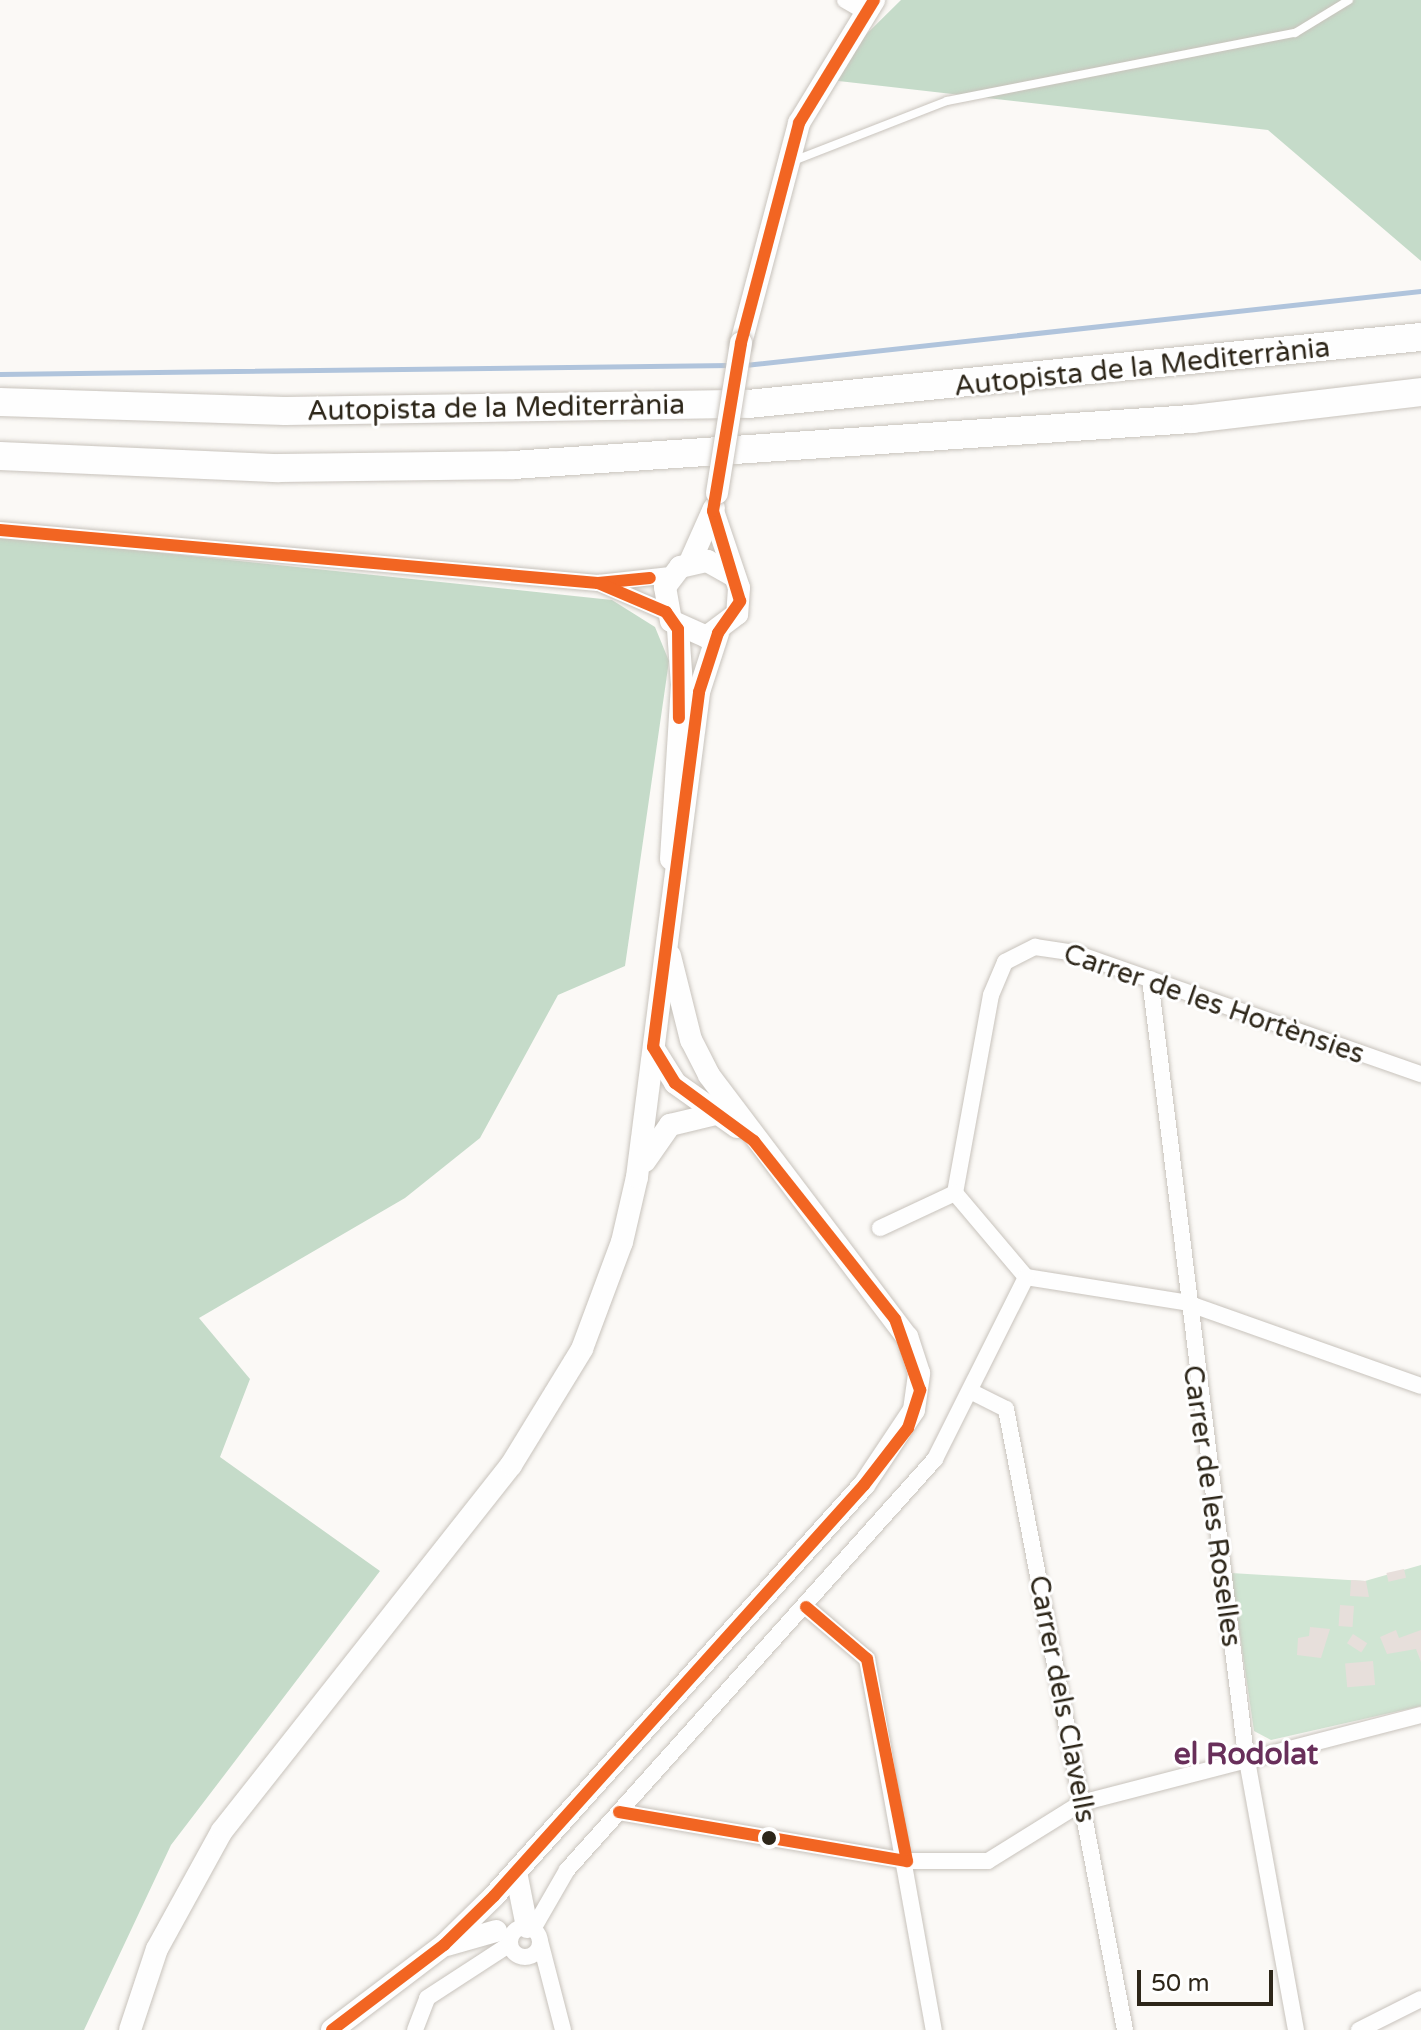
<!DOCTYPE html>
<html>
<head>
<meta charset="utf-8">
<style>
  body { margin:0 }
  #map { position:relative; width:1421px; height:2030px; overflow:hidden; background:#fbf9f6; font-family:"Varela Round",sans-serif }
  div>[style] { position:absolute }
  .green>* { inset:0; background:#d0e5d3 }
  .forest>* { inset:0; background:#c5dbc9 }
  .stream>* { height:5px; margin:-2.5px; padding:0 2.5px; transform-origin:2.5px; border-radius:2.5px; background:#b0c4dc }
  .building>* { inset:0; background:#e7dfdb; transform-origin:0 0 }
  .roads { filter:drop-shadow(0 0 2px #c8c3bc) drop-shadow(0 0 2px #c8c3bc) }
  .service>* { height:8px; margin:-4px; padding:0 4px; transform-origin:4px; border-radius:4px; background:#fefefe }
  .minor>* { height:16px; margin:-8px; padding:0 8px; transform-origin:8px; border-radius:8px; background:#fefefe }
  .minor>.ring { margin:-8px; padding:0; box-sizing:content-box; background:none; border:16px solid #fefefe; border-radius:50% }
  .secondary>* { height:22px; margin:-11px; padding:0 11px; transform-origin:11px; border-radius:11px; background:#fefefe }
  .motorway>* { height:28px; margin:-14px; padding:0 14px; transform-origin:14px; border-radius:14px; background:#fefefe }
  .bridges { filter:drop-shadow(0 0 2px #c8c3bc) drop-shadow(0 0 2px #c8c3bc) }
  .secondary-bridge>* { height:22px; margin:-11px; padding:0 11px; transform-origin:11px; border-radius:11px; background:#fefefe }
  .bus-1>* { height:12px; margin:-6px; padding:0 6px; transform-origin:6px; border-radius:6px; background:#f26522 }
  .dots>* { width:22px; height:22px; translate:-50% -50%; box-sizing:border-box; border:4px solid #fff; border-radius:50% }
  span { translate:-50% -50%; white-space:nowrap; text-align:center; line-height:1.15; -webkit-text-stroke:6px #fff; paint-order:stroke }
  .street-label { font-size:28px; color:#2d2619 }
  .neighbourhood-label { font-size:30px; color:#682f5a; font-weight:700 }
  .scale { position:absolute; left:1137px; top:1970px; width:136px; height:36px; box-sizing:border-box; border:4px solid #2d2619; border-top:0; padding-left:10px; font-size:24px; line-height:28px; white-space:nowrap; color:#2d2619; -webkit-text-stroke:6px #fff; paint-order:stroke }
</style>
</head>
<body>
<div id="map">
  <div class="green">
    <i style="clip-path:polygon(1421px 1565px,1421px 1706px,1271px 1740px,1254px 1731px,1231px 1573px,1365px 1581px)"></i>
  </div>
  <div class="forest">
    <i style="clip-path:polygon(901px 0,1421px 0,1421px 261px,1268px 130px,821px 79px)"></i>
    <i style="clip-path:polygon(0 536px,612px 600px,655px 627px,669px 661px,625px 966px,558px 995px,480px 1138px,405px 1198px,199px 1318px,250px 1379px,220px 1457px,380px 1571px,171px 1845px,84px 2030px,0 2030px)"></i>
  </div>
  <div class="stream">
    <i style="left:745px;top:365px;width:680px;rotate:-6.25deg"></i>
    <i style="left:0;top:374px;width:731px;rotate:-0.71deg"></i>
  </div>
  <div class="building">
    <i style="left:1404px;top:1569px;width:9px;height:18px;rotate:77deg"></i>
    <i style="clip-path:polygon(1351px 1580px,1366px 1581px,1369px 1597px,1350px 1596px)"></i>
    <i style="left:1340px;top:1605px;width:14px;height:21px;rotate:4deg"></i>
    <i style="clip-path:polygon(1310px 1627px,1330px 1629px,1321px 1658px,1297px 1655px,1298px 1638px,1309px 1636px)"></i>
    <i style="clip-path:polygon(1396px 1630px,1399px 1638px,1421px 1630px,1421px 1662px,1416px 1649px,1387px 1654px,1380px 1637px)"></i>
    <i style="left:1353px;top:1634px;width:17px;height:11px;rotate:33deg"></i>
    <i style="left:1373px;top:1661px;width:24px;height:28px;rotate:85deg"></i>
  </div>
  <div class="roads">
    <div class="service">
      <i style="left:793px;top:161px;width:165px;rotate:-21.3deg"></i>
      <i style="left:947px;top:101px;width:355px;rotate:-11.1deg"></i>
      <i style="left:1295px;top:33px;width:63px;rotate:-31.4deg"></i>
    </div>
    <div class="minor">
      <i style="left:845px;top:0;width:24px;rotate:30deg"></i>
      <i style="left:0;top:530px;width:600px;rotate:5.06deg"></i>
      <i style="left:598px;top:583px;width:73px;rotate:-6.3deg"></i>
      <i style="left:599px;top:583px;width:73px;rotate:23.4deg"></i>
      <i style="left:1150px;top:979px;width:782px;rotate:82.95deg"></i>
      <i style="left:1246px;top:1755px;width:280px;rotate:79.7deg"></i>
      <i style="left:955px;top:1193px;width:201px;rotate:-79.7deg"></i>
      <i style="left:991px;top:995px;width:36px;rotate:-67deg"></i>
      <i style="left:1005px;top:962px;width:34px;rotate:-27deg"></i>
      <i style="left:1035px;top:947px;width:40px;rotate:8.5deg"></i>
      <i style="left:1075px;top:953px;width:367px;rotate:19.3deg"></i>
      <i style="left:955px;top:1193px;width:110px;rotate:49.8deg"></i>
      <i style="left:1026px;top:1277px;width:160px;rotate:9deg"></i>
      <i style="left:1184px;top:1302px;width:251px;rotate:19.5deg"></i>
      <i style="left:880px;top:1228px;width:83px;rotate:-25deg"></i>
      <i style="left:970px;top:1391px;width:40px;rotate:26.6deg"></i>
      <i style="left:1006px;top:1409px;width:632px;rotate:79.15deg"></i>
      <i style="left:806px;top:1607px;width:80px;rotate:40.4deg"></i>
      <i style="left:867px;top:1659px;width:377px;rotate:79.8deg"></i>
      <i style="left:619px;top:1812px;width:292px;rotate:9.7deg"></i>
      <i style="left:907px;top:1861px;width:81px"></i>
      <i style="left:988px;top:1861px;width:110px;rotate:-31.9deg"></i>
      <i style="left:1081px;top:1803px;width:351px;rotate:-14.5deg"></i>
      <i class="ring" style="left:510px;top:1927px;width:14px;height:14px"></i>
      <i style="left:533px;top:1929px;width:68px;rotate:-60deg"></i>
      <i style="left:567px;top:1870px;width:552px;rotate:-48.16deg"></i>
      <i style="left:935px;top:1459px;width:203px;rotate:-63.4deg"></i>
      <i style="left:540px;top:1941px;width:92px;rotate:75.5deg"></i>
      <i style="left:415px;top:2030px;width:34px;rotate:-69deg"></i>
      <i style="left:427px;top:1998px;width:99px;rotate:-33deg"></i>
      <i style="left:1359px;top:2030px;width:69px;rotate:-26.6deg"></i>
    </div>
    <div class="secondary">
      <i style="left:741px;top:343px;width:228px;rotate:-75.2deg"></i>
      <i style="left:799px;top:123px;width:144px;rotate:-58.6deg"></i>
      <i style="left:713px;top:511px;width:81px;rotate:71.3deg"></i>
      <i style="left:739px;top:588px;width:26px;rotate:94deg"></i>
      <i style="left:737px;top:614px;width:38px;rotate:143deg"></i>
      <i style="left:707px;top:637px;width:39px;rotate:-156deg"></i>
      <i style="left:671px;top:621px;width:35px;rotate:-100deg"></i>
      <i style="left:665px;top:587px;width:25px;rotate:-53deg"></i>
      <i style="left:680px;top:567px;width:28px;rotate:-13deg"></i>
      <i style="left:707px;top:561px;width:29px;rotate:29deg"></i>
      <i style="left:690px;top:562px;width:59px;rotate:-66deg"></i>
      <i style="left:671px;top:859px;width:174px;rotate:-86.4deg"></i>
      <i style="left:682px;top:685px;width:56px;rotate:-94.1deg"></i>
      <i style="left:654px;top:1049px;width:40px;rotate:58deg"></i>
      <i style="left:675px;top:1083px;width:76px;rotate:35.4deg"></i>
      <i style="left:645px;top:1161px;width:44px;rotate:-55.2deg"></i>
      <i style="left:670px;top:1125px;width:51px;rotate:-13.5deg"></i>
      <i style="left:516px;top:1872px;width:56px;rotate:78.7deg"></i>
      <i style="left:447px;top:1945px;width:51px;rotate:-15.9deg"></i>
      <i style="left:130px;top:2030px;width:85px;rotate:-71.6deg"></i>
      <i style="left:157px;top:1949px;width:135px;rotate:-61.2deg"></i>
      <i style="left:222px;top:1831px;width:466px;rotate:-51.7deg"></i>
      <i style="left:511px;top:1465px;width:136px;rotate:-58.5deg"></i>
      <i style="left:582px;top:1349px;width:114px;rotate:-69.5deg"></i>
      <i style="left:622px;top:1242px;width:67px;rotate:-77deg"></i>
      <i style="left:637px;top:1177px;width:489px;rotate:-82.7deg"></i>
      <i style="left:699px;top:692px;width:62px;rotate:-72.1deg"></i>
      <i style="left:332px;top:2030px;width:141px;rotate:-37.2deg"></i>
      <i style="left:444px;top:1945px;width:70px;rotate:-44.4deg"></i>
      <i style="left:494px;top:1896px;width:553px;rotate:-48.01deg"></i>
      <i style="left:864px;top:1485px;width:90px;rotate:-56.3deg"></i>
      <i style="left:914px;top:1410px;width:37px;rotate:-82deg"></i>
      <i style="left:919px;top:1373px;width:38px;rotate:-108deg"></i>
      <i style="left:907px;top:1337px;width:328px;rotate:-127.1deg"></i>
      <i style="left:709px;top:1075px;width:39px;rotate:-117deg"></i>
      <i style="left:691px;top:1040px;width:87px;rotate:-104deg"></i>
    </div>
    <div class="motorway">
      <i style="left:0;top:402px;width:285px;rotate:1.8deg"></i>
      <i style="left:285px;top:411px;width:463px;rotate:-0.9deg"></i>
      <i style="left:748px;top:404px;width:676px;rotate:-5.69deg"></i>
      <i style="left:0;top:456px;width:279px;rotate:2.5deg"></i>
      <i style="left:279px;top:468px;width:234px;rotate:-0.7deg"></i>
      <i style="left:513px;top:465px;width:681px;rotate:-3.88deg"></i>
      <i style="left:1192px;top:419px;width:231px;rotate:-6.7deg"></i>
    </div>
  </div>
  <div class="bridges">
    <div class="secondary-bridge">
      <i style="left:717px;top:493px;width:152px;rotate:-80.9deg"></i>
    </div>
  </div>
  <div class="bus-1">
    <i style="left:0;top:530px;width:600px;rotate:5.06deg"></i>
    <i style="left:598px;top:583px;width:52px;rotate:-5.5deg"></i>
    <i style="left:598px;top:583px;width:74px;rotate:23.1deg"></i>
    <i style="left:666px;top:612px;width:21px;rotate:55deg"></i>
    <i style="left:678px;top:629px;width:89px;rotate:89.4deg"></i>
    <i style="left:806px;top:1607px;width:80px;rotate:40.4deg"></i>
    <i style="left:867px;top:1659px;width:206px;rotate:78.8deg"></i>
    <i style="left:619px;top:1812px;width:292px;rotate:9.7deg"></i>
    <i style="left:332px;top:2030px;width:141px;rotate:-37.2deg"></i>
    <i style="left:444px;top:1945px;width:70px;rotate:-44.4deg"></i>
    <i style="left:494px;top:1896px;width:553px;rotate:-48.01deg"></i>
    <i style="left:864px;top:1485px;width:72px;rotate:-52.3deg"></i>
    <i style="left:908px;top:1428px;width:40px;rotate:-72deg"></i>
    <i style="left:920px;top:1390px;width:75px;rotate:-109.4deg"></i>
    <i style="left:895px;top:1319px;width:227px;rotate:-128.4deg"></i>
    <i style="left:754px;top:1141px;width:98px;rotate:-143.7deg"></i>
    <i style="left:675px;top:1083px;width:42px;rotate:-121.4deg"></i>
    <i style="left:653px;top:1047px;width:358px;rotate:-82.6deg"></i>
    <i style="left:699px;top:692px;width:62px;rotate:-72.1deg"></i>
    <i style="left:718px;top:633px;width:39px;rotate:-55deg"></i>
    <i style="left:740px;top:601px;width:94px;rotate:-106.7deg"></i>
    <i style="left:713px;top:511px;width:170px;rotate:-80.5deg"></i>
    <i style="left:741px;top:343px;width:228px;rotate:-75.2deg"></i>
    <i style="left:799px;top:123px;width:144px;rotate:-58.6deg"></i>
  </div>
  <div class="dots">
    <i style="left:769px;top:1838px;background:#2d2619"></i>
  </div>
  <div class="street-label">
    <span style="left:1142px;top:367px;rotate:-6deg">Autopista de la Mediterrània</span>
    <span style="left:496px;top:408px;rotate:-1deg">Autopista de la Mediterrània</span>
    <span style="left:1214px;top:1004px;rotate:19deg">Carrer de les Hortènsies</span>
    <span style="left:1212px;top:1506px;rotate:82deg">Carrer de les Roselles</span>
    <span style="left:1062px;top:1699px;rotate:79deg">Carrer dels Clavells</span>
  </div>
  <div class="neighbourhood-label">
    <span style="left:1246px;top:1755px">el Rodolat</span>
  </div>
  <div class="scale">50 m</div>
</div>
</body>
</html>
